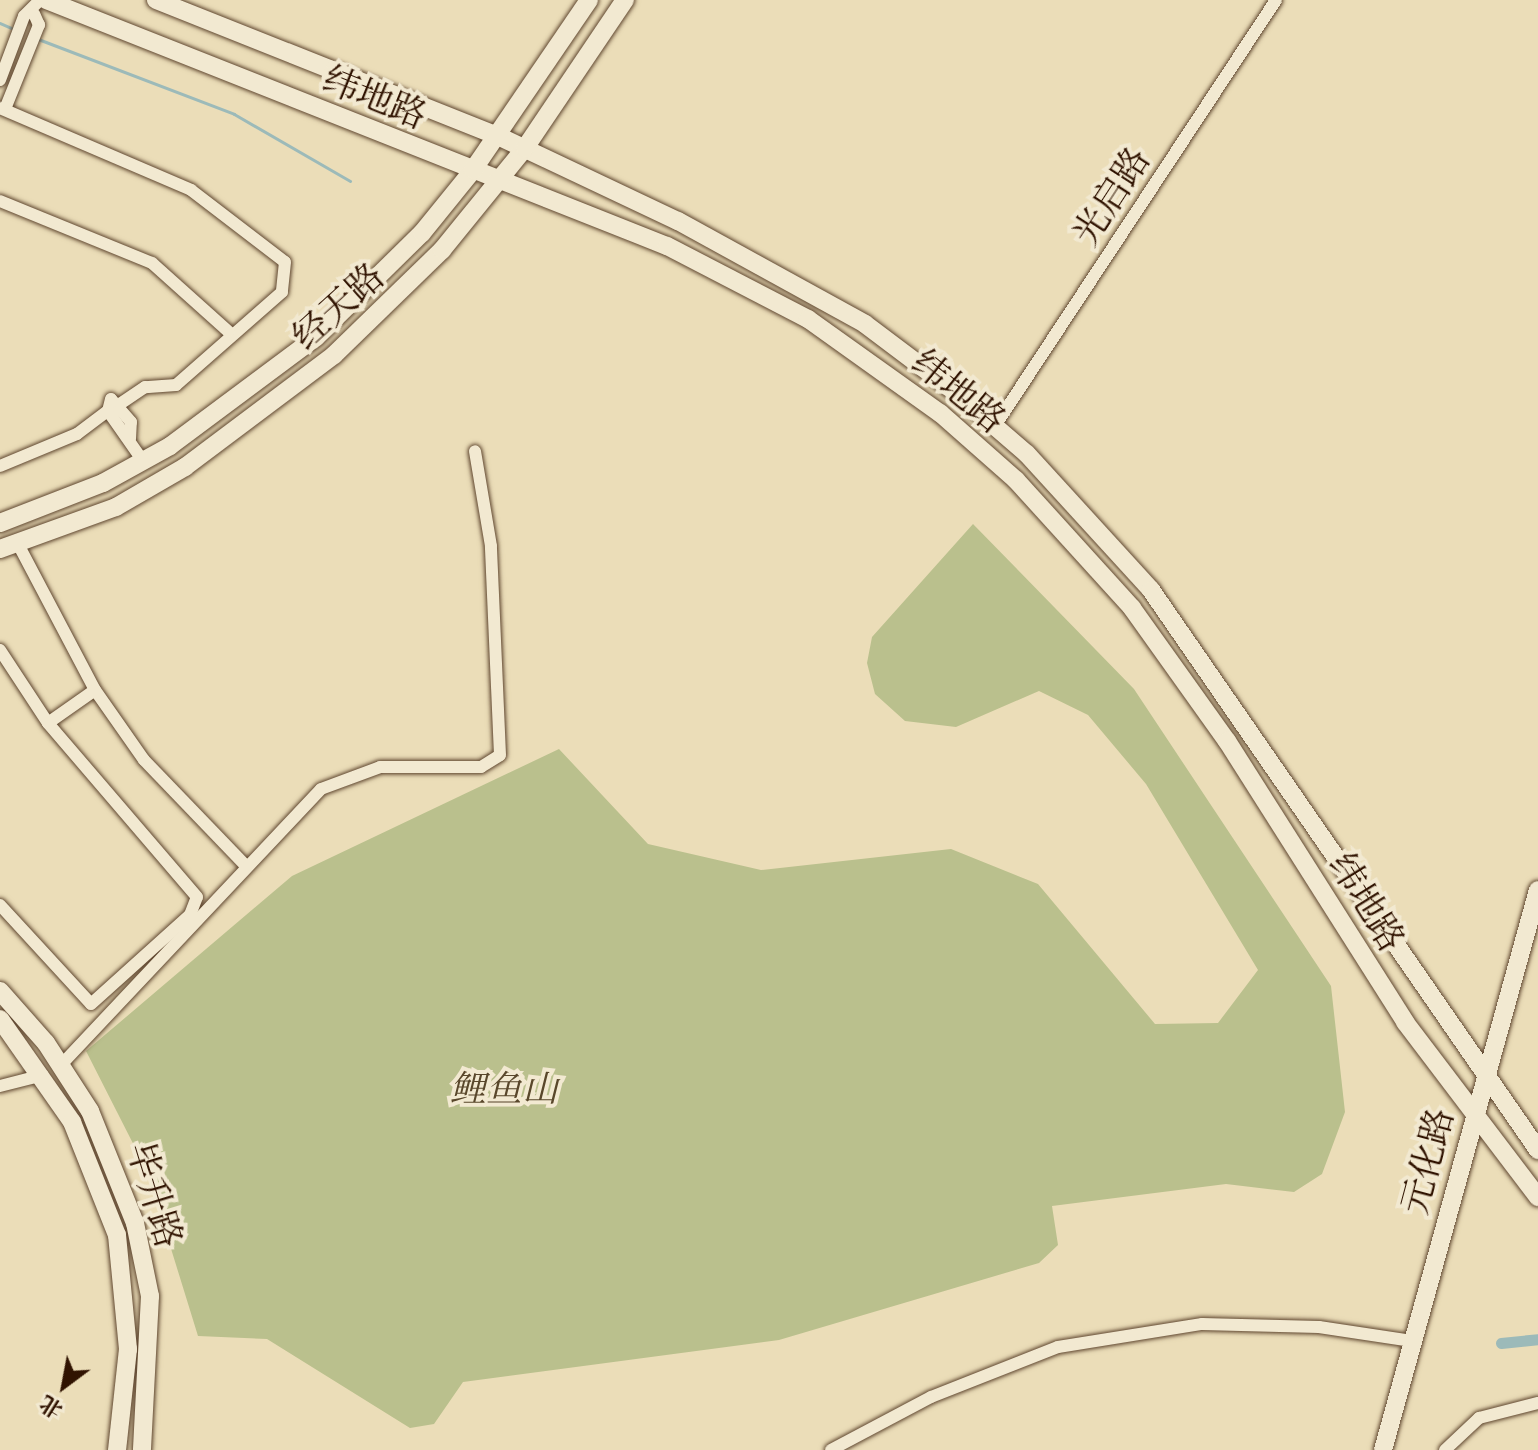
<!DOCTYPE html>
<html>
<head>
<meta charset="utf-8">
<style>
  body { margin:0 }
  #map { position:relative; width:1538px; height:1450px; overflow:hidden; background:#ebddb8; font-family:"EB Garamond","Noto Serif SC",serif }
  div>[style] { position:absolute }
  .green>* { inset:0; background:#bac08d }
  .stream>* { height:3px; margin:-1.5px; padding:0 1.5px; transform-origin:1.5px; border-radius:1.5px; background:#9cbab9 }
  .canal>* { height:11px; margin:-5.5px; padding:0 5.5px; transform-origin:5.5px; border-radius:5.5px; background:#9cbab9 }
  .roads { filter:drop-shadow(0 0 2px #5f462f) drop-shadow(0 0 2px #5f462f) }
  .street>* { height:12px; margin:-6px; padding:0 6px; transform-origin:6px; border-radius:6px; background:#f2e9d1 }
  .secondary>* { height:18px; margin:-9px; padding:0 9px; transform-origin:9px; border-radius:9px; background:#f2e9d1 }
  span { translate:-50% -50%; white-space:nowrap; text-align:center; line-height:1.15; -webkit-text-stroke:8px #f2e9d1; paint-order:stroke }
  .street-label { font-size:36px; color:#301301 }
  .park-label { font-size:36px; color:#59472b; font-style:italic }
  .north { position:absolute; left:24px; top:1346px; width:80px; height:80px; -webkit-text-stroke:6px #f2e9d1; paint-order:stroke; rotate:212deg; font-size:22px; font-weight:700; line-height:32px; text-align:center; color:#301301 }
  .north::after { content:''; display:block; margin:auto; width:28px; height:36px; background:#301301; clip-path:polygon(50% 0,100% 100%,50% 72%,0 100%) }
</style>
</head>
<body>
<div id="map">
  <div class="green">
    <i style="clip-path:polygon(973px 524px,1134px 689px,1331px 986px,1345px 1112px,1322px 1174px,1294px 1192px,1226px 1184px,1052px 1206px,1058px 1245px,1039px 1263px,779px 1340px,463px 1382px,434px 1424px,410px 1428px,267px 1339px,198px 1336px,147px 1171px,86px 1051px,292px 876px,559px 749px,648px 844px,761px 870px,951px 849px,1038px 884px,1155px 1024px,1218px 1023px,1258px 970px,1146px 784px,1088px 715px,1039px 691px,956px 727px,905px 721px,875px 694px,867px 663px,872px 637px)"></i>
  </div>
  <div class="stream">
    <i style="left:0;top:23px;width:17px;rotate:24deg"></i>
    <i style="left:38px;top:39px;width:210px;rotate:20.9deg"></i>
    <i style="left:234px;top:114px;width:134px;rotate:30deg"></i>
  </div>
  <div class="canal">
    <i style="left:1501px;top:1343px;width:37px;rotate:-6deg"></i>
  </div>
  <div class="roads">
    <div class="street">
      <i style="left:0;top:80px;width:68px;rotate:-69.4deg"></i>
      <i style="left:24px;top:16px;width:23px;rotate:-45deg"></i>
      <i style="left:0;top:108px;width:208px;rotate:23.2deg"></i>
      <i style="left:191px;top:190px;width:118px;rotate:37.5deg"></i>
      <i style="left:285px;top:262px;width:30px;rotate:96deg"></i>
      <i style="left:282px;top:292px;width:141px;rotate:138.7deg"></i>
      <i style="left:176px;top:385px;width:31px;rotate:176deg"></i>
      <i style="left:145px;top:387px;width:29px;rotate:146deg"></i>
      <i style="left:5px;top:109px;width:91px;rotate:-68deg"></i>
      <i style="left:39px;top:25px;width:12px;rotate:-114deg"></i>
      <i style="left:0;top:201px;width:164px;rotate:22.2deg"></i>
      <i style="left:152px;top:263px;width:103px;rotate:41.9deg"></i>
      <i style="left:995px;top:426px;width:510px;rotate:-56.59deg"></i>
      <i style="left:130px;top:439px;width:17px;rotate:-87deg"></i>
      <i style="left:131px;top:422px;width:30px;rotate:-131deg"></i>
      <i style="left:111px;top:399px;width:12px;rotate:104deg"></i>
      <i style="left:108px;top:411px;width:61px;rotate:55deg"></i>
      <i style="left:0;top:466px;width:83px;rotate:-22.6deg"></i>
      <i style="left:77px;top:434px;width:39px;rotate:-37deg"></i>
      <i style="left:18px;top:544px;width:165px;rotate:62.2deg"></i>
      <i style="left:95px;top:690px;width:85px;rotate:55deg"></i>
      <i style="left:144px;top:760px;width:147px;rotate:46.1deg"></i>
      <i style="left:0;top:650px;width:87px;rotate:56.7deg"></i>
      <i style="left:48px;top:723px;width:57px;rotate:-35.1deg"></i>
      <i style="left:0;top:905px;width:134px;rotate:47.4deg"></i>
      <i style="left:91px;top:1004px;width:133px;rotate:-42deg"></i>
      <i style="left:190px;top:915px;width:19px;rotate:-69deg"></i>
      <i style="left:197px;top:897px;width:229px;rotate:-130.6deg"></i>
      <i style="left:61px;top:1065px;width:379px;rotate:-46.7deg"></i>
      <i style="left:321px;top:789px;width:63px;rotate:-20.4deg"></i>
      <i style="left:380px;top:767px;width:101px"></i>
      <i style="left:481px;top:767px;width:22px;rotate:-32deg"></i>
      <i style="left:500px;top:755px;width:209px;rotate:-92.5deg"></i>
      <i style="left:491px;top:546px;width:96px;rotate:-99.6deg"></i>
      <i style="left:0;top:1086px;width:44px;rotate:-14.3deg"></i>
      <i style="left:831px;top:1450px;width:113px;rotate:-27.9deg"></i>
      <i style="left:931px;top:1397px;width:136px;rotate:-21.5deg"></i>
      <i style="left:1058px;top:1347px;width:146px;rotate:-9.1deg"></i>
      <i style="left:1202px;top:1324px;width:117px;rotate:1.5deg"></i>
      <i style="left:1319px;top:1327px;width:94px;rotate:8.6deg"></i>
      <i style="left:1445px;top:1450px;width:47px;rotate:-43.3deg"></i>
      <i style="left:1479px;top:1418px;width:61px;rotate:-14.3deg"></i>
    </div>
    <div class="secondary">
      <i style="left:46px;top:0;width:668px;rotate:21.61deg"></i>
      <i style="left:667px;top:246px;width:159px;rotate:27.4deg"></i>
      <i style="left:808px;top:319px;width:162px;rotate:35.5deg"></i>
      <i style="left:940px;top:413px;width:101px;rotate:41.4deg"></i>
      <i style="left:1016px;top:480px;width:173px;rotate:47.8deg"></i>
      <i style="left:1132px;top:608px;width:163px;rotate:54.5deg"></i>
      <i style="left:1227px;top:741px;width:333px;rotate:57.6deg"></i>
      <i style="left:1405px;top:1022px;width:220px;rotate:52.8deg"></i>
      <i style="left:156px;top:0;width:368px;rotate:21.7deg"></i>
      <i style="left:498px;top:136px;width:199px;rotate:25.3deg"></i>
      <i style="left:678px;top:221px;width:213px;rotate:28.8deg"></i>
      <i style="left:865px;top:324px;width:111px;rotate:37deg"></i>
      <i style="left:954px;top:391px;width:96px;rotate:40.8deg"></i>
      <i style="left:1027px;top:454px;width:184px;rotate:47.6deg"></i>
      <i style="left:1151px;top:590px;width:681px;rotate:55.35deg"></i>
      <i style="left:0;top:523px;width:110px;rotate:-21.2deg"></i>
      <i style="left:103px;top:483px;width:77px;rotate:-28.9deg"></i>
      <i style="left:170px;top:446px;width:182px;rotate:-36.7deg"></i>
      <i style="left:316px;top:337px;width:148px;rotate:-44.5deg"></i>
      <i style="left:422px;top:233px;width:81px;rotate:-51deg"></i>
      <i style="left:473px;top:170px;width:206px;rotate:-55.7deg"></i>
      <i style="left:0;top:549px;width:123px;rotate:-19.9deg"></i>
      <i style="left:116px;top:507px;width:80px;rotate:-30.1deg"></i>
      <i style="left:185px;top:467px;width:186px;rotate:-36.9deg"></i>
      <i style="left:334px;top:355px;width:151px;rotate:-44.2deg"></i>
      <i style="left:442px;top:250px;width:132px;rotate:-50.9deg"></i>
      <i style="left:525px;top:148px;width:179px;rotate:-56deg"></i>
      <i style="left:0;top:991px;width:69px;rotate:48.5deg"></i>
      <i style="left:46px;top:1043px;width:81px;rotate:57.1deg"></i>
      <i style="left:90px;top:1111px;width:121px;rotate:68.1deg"></i>
      <i style="left:135px;top:1223px;width:75px;rotate:78.4deg"></i>
      <i style="left:150px;top:1296px;width:154px;rotate:93deg"></i>
      <i style="left:0;top:1019px;width:126px;rotate:55deg"></i>
      <i style="left:72px;top:1122px;width:122px;rotate:68.3deg"></i>
      <i style="left:117px;top:1235px;width:115px;rotate:84.5deg"></i>
      <i style="left:128px;top:1349px;width:102px;rotate:96.2deg"></i>
      <i style="left:1383px;top:1450px;width:581px;rotate:-74.53deg"></i>
    </div>
  </div>
  <div class="street-label">
    <span style="left:375px;top:97px;rotate:22deg">纬地路</span>
    <span style="left:1111px;top:196px;rotate:-57deg">光启路</span>
    <span style="left:338px;top:306px;rotate:-42deg">经天路</span>
    <span style="left:959px;top:391px;rotate:39deg">纬地路</span>
    <span style="left:1367px;top:902px;rotate:58deg">纬地路</span>
    <span style="left:1427px;top:1161px;rotate:-75deg">元化路</span>
    <span style="left:155px;top:1195px;rotate:73deg">毕升路</span>
  </div>
  <div class="park-label">
    <span style="left:504px;top:1089px">鲤鱼山</span>
  </div>
  <div class="north">北</div>
</div>
</body>
</html>
